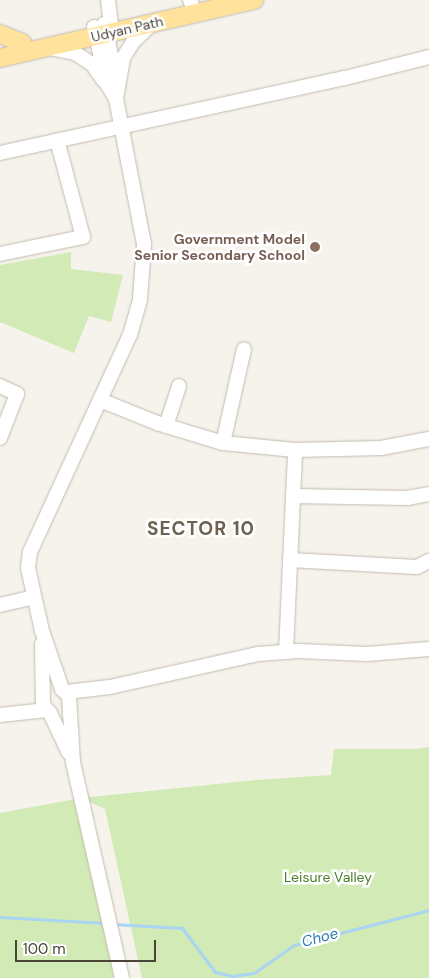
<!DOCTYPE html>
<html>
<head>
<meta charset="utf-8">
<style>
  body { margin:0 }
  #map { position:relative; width:429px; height:978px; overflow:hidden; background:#f6f3ec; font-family:"DM Sans",sans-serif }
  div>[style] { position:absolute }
  .green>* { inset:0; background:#d2eab5 }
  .stream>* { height:3px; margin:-1.5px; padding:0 1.5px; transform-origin:1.5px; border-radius:1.5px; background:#a9d4f2 }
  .roads { filter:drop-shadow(0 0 1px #c2bbae) drop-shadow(0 0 1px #c2bbae) }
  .minor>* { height:14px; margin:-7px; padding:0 7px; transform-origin:7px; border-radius:7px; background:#fff }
  .major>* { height:18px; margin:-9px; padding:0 9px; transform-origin:9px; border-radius:9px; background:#ffe39c }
  .dots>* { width:14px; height:14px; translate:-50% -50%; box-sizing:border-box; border:2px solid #fff; border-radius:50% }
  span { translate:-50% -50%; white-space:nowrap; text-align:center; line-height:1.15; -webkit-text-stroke:5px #fff; paint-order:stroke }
  .street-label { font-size:14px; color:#4b4439 }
  .education-label { font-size:14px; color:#785e54; font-weight:700 }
  .right { translate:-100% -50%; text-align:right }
  .park-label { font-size:14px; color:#4a7f2a }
  .water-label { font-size:15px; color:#2e7ab2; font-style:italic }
  .district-label { font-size:19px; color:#6e6250; font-weight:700; letter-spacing:1px }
  .scale { position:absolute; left:15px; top:940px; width:141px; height:22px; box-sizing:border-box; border:2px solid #4b4439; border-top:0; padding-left:6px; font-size:15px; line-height:18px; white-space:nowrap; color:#4b4439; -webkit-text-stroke:4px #fff; paint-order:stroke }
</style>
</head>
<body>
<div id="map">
  <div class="green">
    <i style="clip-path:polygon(71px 252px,71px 269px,123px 275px,111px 322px,89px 316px,74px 353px,0 322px,0 265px)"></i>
    <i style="clip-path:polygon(429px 747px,429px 978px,142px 978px,105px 809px,81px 798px,114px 978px,0 978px,0 813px,81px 798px,256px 780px,331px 775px,334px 749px,416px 749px)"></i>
  </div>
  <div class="stream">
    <i style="left:0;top:917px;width:105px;rotate:3.3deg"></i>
    <i style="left:113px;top:924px;width:69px;rotate:3.3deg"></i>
    <i style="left:182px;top:928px;width:55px;rotate:53.1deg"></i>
    <i style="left:215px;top:972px;width:17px;rotate:13deg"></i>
    <i style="left:232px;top:976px;width:22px;rotate:-8deg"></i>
    <i style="left:254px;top:973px;width:49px;rotate:-35deg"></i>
    <i style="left:294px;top:945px;width:139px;rotate:-14.5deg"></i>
  </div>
  <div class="roads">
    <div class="minor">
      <i style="left:108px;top:0;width:23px;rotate:83deg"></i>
      <i style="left:190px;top:0;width:5px;rotate:68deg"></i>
      <i style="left:104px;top:24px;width:54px;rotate:77.2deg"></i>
      <i style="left:94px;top:27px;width:58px;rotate:77.2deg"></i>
      <i style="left:107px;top:84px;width:17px;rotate:59deg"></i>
      <i style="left:49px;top:48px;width:26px;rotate:11deg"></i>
      <i style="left:75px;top:53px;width:20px;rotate:33deg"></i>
      <i style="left:92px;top:64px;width:19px;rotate:55deg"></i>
      <i style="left:0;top:153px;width:353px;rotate:-12.3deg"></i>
      <i style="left:345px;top:78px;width:87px;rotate:-14deg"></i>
      <i style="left:0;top:254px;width:85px;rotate:-11.6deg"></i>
      <i style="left:83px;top:237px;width:100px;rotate:-105deg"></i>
      <i style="left:0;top:386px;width:19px;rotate:25deg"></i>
      <i style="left:17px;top:394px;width:47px;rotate:111.1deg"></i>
      <i style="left:100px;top:400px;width:61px;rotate:22deg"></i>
      <i style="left:157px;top:423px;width:69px;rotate:16.9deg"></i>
      <i style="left:223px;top:443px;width:72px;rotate:5.6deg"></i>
      <i style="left:295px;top:450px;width:86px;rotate:-1.3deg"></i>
      <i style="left:381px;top:448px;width:49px;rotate:-10.6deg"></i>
      <i style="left:166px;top:426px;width:42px;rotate:-72deg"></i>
      <i style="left:223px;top:443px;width:96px;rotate:-77.4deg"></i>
      <i style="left:293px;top:496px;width:114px;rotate:1deg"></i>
      <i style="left:407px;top:498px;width:22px;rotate:-10deg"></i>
      <i style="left:290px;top:560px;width:127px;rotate:3.2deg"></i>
      <i style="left:417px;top:567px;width:13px;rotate:-27deg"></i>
      <i style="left:0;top:605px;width:35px;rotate:-13deg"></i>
      <i style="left:42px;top:644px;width:61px;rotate:89.1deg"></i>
      <i style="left:43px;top:705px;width:11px;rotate:49deg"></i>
      <i style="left:50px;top:713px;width:44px;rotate:64.6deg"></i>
      <i style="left:286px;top:652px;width:202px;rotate:-87.4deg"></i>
      <i style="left:67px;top:692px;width:43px;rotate:-6.6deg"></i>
      <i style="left:110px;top:687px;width:152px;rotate:-12.6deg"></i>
      <i style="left:258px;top:654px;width:40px;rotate:-4.3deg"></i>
      <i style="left:298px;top:651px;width:69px;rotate:2.5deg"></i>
      <i style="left:367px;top:654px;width:62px;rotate:-4.6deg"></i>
      <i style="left:0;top:715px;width:47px;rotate:-6.1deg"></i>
      <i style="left:122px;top:978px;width:221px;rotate:-102.8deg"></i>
      <i style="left:73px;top:762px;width:66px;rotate:-93.5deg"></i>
      <i style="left:69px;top:696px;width:10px;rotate:-135deg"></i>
      <i style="left:62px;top:689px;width:61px;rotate:-109deg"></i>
      <i style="left:42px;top:631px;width:65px;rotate:-102.5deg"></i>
      <i style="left:28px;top:568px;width:16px;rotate:-83deg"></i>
      <i style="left:30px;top:552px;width:239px;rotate:-65.3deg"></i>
      <i style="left:130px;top:335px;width:37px;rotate:-74deg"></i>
      <i style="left:140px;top:299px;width:55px;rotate:-85.8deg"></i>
      <i style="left:144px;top:244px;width:148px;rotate:-100.9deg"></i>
      <i style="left:116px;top:99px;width:42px;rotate:-80.3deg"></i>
      <i style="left:123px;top:58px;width:19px;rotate:-58deg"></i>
      <i style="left:133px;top:42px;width:28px;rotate:-44deg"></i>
    </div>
    <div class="major">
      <i style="left:0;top:34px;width:24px;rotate:22deg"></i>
      <i style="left:0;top:58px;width:261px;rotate:-12.9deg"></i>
    </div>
  </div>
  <div class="dots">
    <i style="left:315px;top:247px;background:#8d6e63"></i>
  </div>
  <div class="street-label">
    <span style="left:127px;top:29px;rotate:-13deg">Udyan Path</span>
  </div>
  <div class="education-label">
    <span class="right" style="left:305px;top:247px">Government Model<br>Senior Secondary School</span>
  </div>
  <div class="park-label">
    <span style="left:328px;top:877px">Leisure Valley</span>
  </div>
  <div class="water-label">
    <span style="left:320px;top:938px;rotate:-15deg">Choe</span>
  </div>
  <div class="district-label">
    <span style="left:201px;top:529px">SECTOR 10</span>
  </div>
  <div class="scale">100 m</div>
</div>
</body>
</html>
